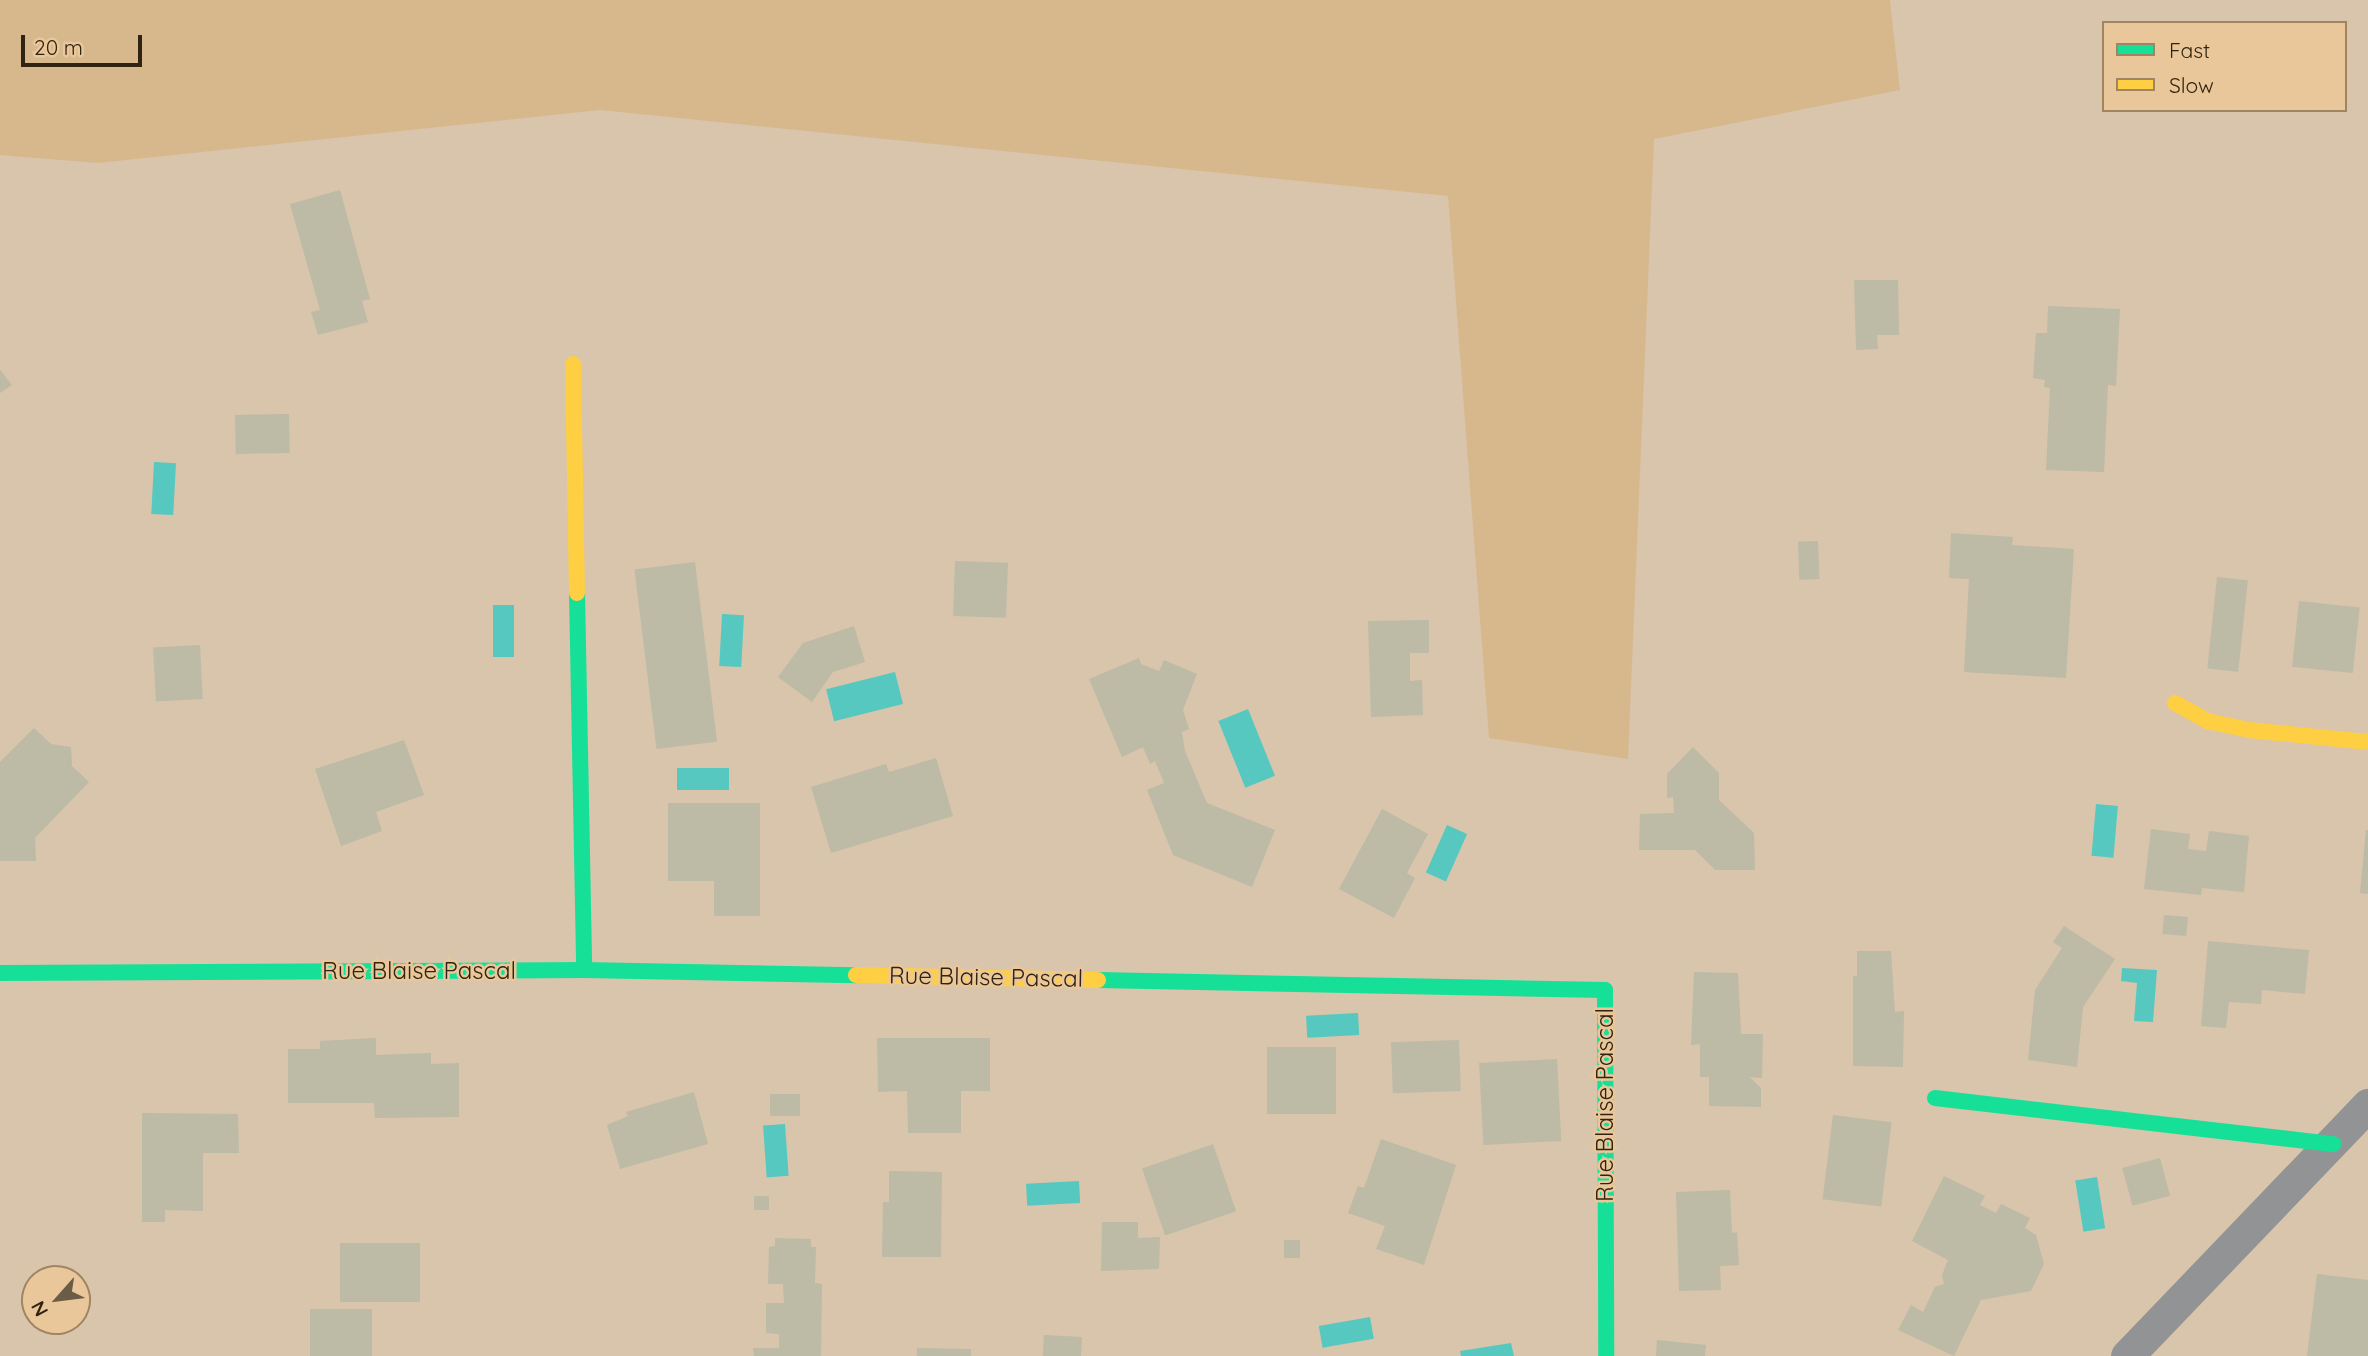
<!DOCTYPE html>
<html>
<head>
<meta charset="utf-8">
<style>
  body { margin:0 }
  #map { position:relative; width:2368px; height:1356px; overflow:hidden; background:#d8c5ac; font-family:Quicksand,sans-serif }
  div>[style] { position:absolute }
  .green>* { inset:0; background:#d7b88d }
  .water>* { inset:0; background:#56c8c0; transform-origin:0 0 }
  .building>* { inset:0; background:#bdbaa6; transform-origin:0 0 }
  .street>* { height:33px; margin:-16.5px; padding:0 16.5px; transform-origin:16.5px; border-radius:16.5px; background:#929394 }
  .fast>* { height:16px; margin:-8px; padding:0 8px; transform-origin:8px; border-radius:8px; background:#16e098 }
  .slow>* { height:16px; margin:-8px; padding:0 8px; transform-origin:8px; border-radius:8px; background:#ffcf43 }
  span { translate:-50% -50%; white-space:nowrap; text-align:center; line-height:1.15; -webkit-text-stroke:5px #eac79a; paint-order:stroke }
  .street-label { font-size:24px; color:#302311 }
  .legend { position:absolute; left:2102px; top:21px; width:245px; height:91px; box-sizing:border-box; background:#eac79a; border:2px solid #a08563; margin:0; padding:9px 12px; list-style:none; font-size:21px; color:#302311 }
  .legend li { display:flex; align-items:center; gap:14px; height:35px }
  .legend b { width:35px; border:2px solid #a08563 }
  .north { position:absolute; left:21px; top:1265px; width:70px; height:70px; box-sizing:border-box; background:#eac79a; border:2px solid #a08563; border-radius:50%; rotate:242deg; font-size:19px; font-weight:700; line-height:28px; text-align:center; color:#302311 }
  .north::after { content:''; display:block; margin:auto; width:24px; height:32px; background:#6b5c47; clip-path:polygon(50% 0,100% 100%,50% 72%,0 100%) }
  .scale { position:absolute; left:21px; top:35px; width:121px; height:32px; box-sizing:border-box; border:4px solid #302311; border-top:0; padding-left:9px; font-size:21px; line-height:24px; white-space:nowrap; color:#302311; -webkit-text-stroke:5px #eac79a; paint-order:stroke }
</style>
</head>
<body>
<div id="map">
  <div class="green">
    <i style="clip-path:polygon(0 0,1890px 0,1900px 90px,1654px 139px,1628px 759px,1489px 738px,1448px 196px,600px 110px,98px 163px,0 155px)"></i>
  </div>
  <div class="water">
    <i style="left:154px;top:462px;width:22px;height:52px;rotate:3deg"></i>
    <i style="left:493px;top:605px;width:21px;height:52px"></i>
    <i style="left:722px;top:614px;width:22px;height:52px;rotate:3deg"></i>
    <i style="left:895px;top:672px;width:33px;height:71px;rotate:76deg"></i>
    <i style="left:1248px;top:709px;width:72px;height:32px;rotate:68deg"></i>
    <i style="left:729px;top:768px;width:22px;height:52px;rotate:90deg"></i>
    <i style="left:2096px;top:804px;width:22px;height:52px;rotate:5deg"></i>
    <i style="left:1447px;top:825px;width:22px;height:52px;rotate:24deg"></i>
    <i style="clip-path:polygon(2122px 968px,2157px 970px,2153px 1022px,2134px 1021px,2137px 983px,2121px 981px)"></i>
    <i style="left:1358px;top:1013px;width:22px;height:52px;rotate:87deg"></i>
    <i style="left:785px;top:1124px;width:52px;height:22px;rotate:86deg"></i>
    <i style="left:2097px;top:1177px;width:52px;height:22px;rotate:81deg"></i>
    <i style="left:1079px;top:1181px;width:22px;height:53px;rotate:87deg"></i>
    <i style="left:1370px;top:1317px;width:22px;height:52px;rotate:80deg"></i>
    <i style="clip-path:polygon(1511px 1343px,1514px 1356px,1461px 1356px,1460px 1351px)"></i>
  </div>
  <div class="building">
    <i style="clip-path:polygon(340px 190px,370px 299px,362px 301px,368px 322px,318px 335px,311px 312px,320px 310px,290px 204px)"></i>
    <i style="clip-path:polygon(1854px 280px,1898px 280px,1899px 335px,1877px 335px,1878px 349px,1856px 350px)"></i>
    <i style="clip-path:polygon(2048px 306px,2120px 309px,2116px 386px,2108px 385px,2104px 472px,2046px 470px,2050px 388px,2044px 387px,2045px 380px,2033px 378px,2036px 333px,2047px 333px)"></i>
    <i style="clip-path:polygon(0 370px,12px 385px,0 393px)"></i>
    <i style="left:289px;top:414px;width:39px;height:54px;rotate:89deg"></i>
    <i style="clip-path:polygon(1951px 533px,2013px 537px,2012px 545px,2074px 549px,2066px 678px,1964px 672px,1969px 579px,1949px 578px)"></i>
    <i style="left:1818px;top:541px;width:38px;height:20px;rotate:88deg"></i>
    <i style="left:955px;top:561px;width:53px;height:55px;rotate:2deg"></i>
    <i style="left:695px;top:562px;width:181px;height:61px;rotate:83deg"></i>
    <i style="left:2217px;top:577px;width:31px;height:92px;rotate:6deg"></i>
    <i style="left:2299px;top:601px;width:61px;height:66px;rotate:6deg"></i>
    <i style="clip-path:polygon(1429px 620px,1429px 653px,1410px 653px,1410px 681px,1422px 680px,1423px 715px,1371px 717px,1368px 621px)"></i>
    <i style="clip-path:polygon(854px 626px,865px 662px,833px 672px,812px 702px,778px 677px,803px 643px)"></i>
    <i style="left:200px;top:645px;width:54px;height:47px;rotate:87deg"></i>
    <i style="clip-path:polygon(1139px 658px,1141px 664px,1159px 671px,1164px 660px,1197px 674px,1183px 710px,1189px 729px,1182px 732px,1185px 751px,1207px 803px,1275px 830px,1252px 887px,1173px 855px,1147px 790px,1164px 783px,1155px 761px,1150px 764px,1143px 747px,1122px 757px,1089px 679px)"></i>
    <i style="clip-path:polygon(34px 728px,51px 744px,71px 747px,72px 766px,89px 782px,35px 838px,36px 861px,0 861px,0 762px)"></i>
    <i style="clip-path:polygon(404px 740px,424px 795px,376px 812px,382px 831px,341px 846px,315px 769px)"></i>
    <i style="clip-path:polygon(1693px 747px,1719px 773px,1719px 800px,1754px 833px,1755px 870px,1715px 870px,1695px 850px,1639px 850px,1640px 814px,1674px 813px,1673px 797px,1667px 798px,1667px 774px)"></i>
    <i style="clip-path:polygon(936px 758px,953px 816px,831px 853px,811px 787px,886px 764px,889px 772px)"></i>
    <i style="clip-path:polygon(668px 803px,760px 803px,760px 916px,714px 916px,714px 881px,668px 881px)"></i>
    <i style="clip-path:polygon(1382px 809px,1428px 834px,1407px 873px,1415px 878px,1394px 918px,1339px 889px)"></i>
    <i style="clip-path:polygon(2151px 829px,2190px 834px,2188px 849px,2206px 851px,2209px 831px,2249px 836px,2244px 892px,2202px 888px,2201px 895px,2144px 889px)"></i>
    <i style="clip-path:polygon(2366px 830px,2368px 830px,2368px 894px,2360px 893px)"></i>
    <i style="left:2164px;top:915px;width:24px;height:19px;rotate:5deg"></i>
    <i style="clip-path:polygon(2064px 926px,2115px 959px,2083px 1007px,2077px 1067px,2028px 1060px,2035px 990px,2062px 948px,2053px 942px)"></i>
    <i style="clip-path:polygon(2208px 941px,2309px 950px,2305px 994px,2262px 990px,2261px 1004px,2229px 1002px,2226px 1028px,2201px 1026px)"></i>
    <i style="clip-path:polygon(1857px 951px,1891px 951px,1895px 1012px,1904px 1011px,1903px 1067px,1853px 1066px,1853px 976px,1857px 976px)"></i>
    <i style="clip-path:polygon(1694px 972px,1738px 973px,1741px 1034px,1763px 1034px,1762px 1078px,1750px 1077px,1761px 1088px,1761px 1107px,1709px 1106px,1709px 1077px,1700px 1077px,1700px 1044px,1691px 1045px)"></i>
    <i style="clip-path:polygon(376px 1038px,376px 1055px,431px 1053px,431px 1064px,459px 1063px,459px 1117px,375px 1118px,374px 1103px,288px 1103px,288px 1049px,320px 1049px,320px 1041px)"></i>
    <i style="clip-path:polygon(877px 1038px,990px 1038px,990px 1091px,961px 1091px,961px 1133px,908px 1133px,907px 1091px,878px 1092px)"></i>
    <i style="left:1459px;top:1040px;width:51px;height:68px;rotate:88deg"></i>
    <i style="left:1267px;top:1047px;width:69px;height:67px"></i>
    <i style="left:1557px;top:1059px;width:82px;height:78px;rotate:87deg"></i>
    <i style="clip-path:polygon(694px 1092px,708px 1144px,620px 1169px,607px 1125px,628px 1116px,626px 1112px)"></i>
    <i style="left:770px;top:1094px;width:30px;height:22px"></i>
    <i style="clip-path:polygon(142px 1113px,238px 1114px,239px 1153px,203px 1153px,203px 1211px,165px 1210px,165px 1222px,142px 1222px)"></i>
    <i style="left:1833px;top:1115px;width:59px;height:85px;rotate:7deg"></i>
    <i style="clip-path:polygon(1381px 1139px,1456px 1165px,1424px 1265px,1376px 1249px,1385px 1226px,1348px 1213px,1358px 1186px,1364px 1188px)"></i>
    <i style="left:1213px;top:1144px;width:71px;height:75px;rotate:71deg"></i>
    <i style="left:2160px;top:1158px;width:39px;height:39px;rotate:75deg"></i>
    <i style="clip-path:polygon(889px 1171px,942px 1172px,941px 1257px,882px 1257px,883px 1202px,889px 1202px)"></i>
    <i style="clip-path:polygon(1944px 1176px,1985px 1196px,1980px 1205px,1996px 1213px,2001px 1204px,2030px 1218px,2025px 1228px,2036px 1235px,2044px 1264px,2031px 1291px,1981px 1300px,1954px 1356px,1898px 1330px,1911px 1305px,1923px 1312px,1935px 1287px,1944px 1284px,1942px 1275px,1948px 1260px,1912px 1241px)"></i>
    <i style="clip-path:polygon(1730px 1190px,1732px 1233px,1737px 1232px,1739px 1265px,1720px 1266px,1721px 1290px,1679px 1291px,1676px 1192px)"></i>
    <i style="left:754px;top:1196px;width:15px;height:14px"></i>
    <i style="clip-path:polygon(1102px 1222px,1138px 1222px,1138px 1238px,1160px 1237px,1159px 1269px,1101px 1271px)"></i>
    <i style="clip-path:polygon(775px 1238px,811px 1239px,811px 1247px,816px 1247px,815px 1283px,822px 1284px,821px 1356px,754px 1356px,753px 1348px,779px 1348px,779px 1334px,766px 1333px,766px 1303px,784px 1303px,783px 1284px,768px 1284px,769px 1247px,775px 1246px)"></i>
    <i style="left:1284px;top:1240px;width:16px;height:18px"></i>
    <i style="left:420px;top:1243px;width:59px;height:80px;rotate:90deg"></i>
    <i style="clip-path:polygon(2317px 1274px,2368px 1280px,2368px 1356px,2307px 1356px)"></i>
    <i style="left:310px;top:1309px;width:62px;height:47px"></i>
    <i style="left:1044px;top:1335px;width:38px;height:21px;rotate:3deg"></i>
    <i style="clip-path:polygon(1657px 1340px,1706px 1345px,1705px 1356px,1656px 1356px)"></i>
    <i style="left:917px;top:1348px;width:54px;height:8px;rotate:1deg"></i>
  </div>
  <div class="street">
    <i style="left:2127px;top:1356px;width:348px;rotate:-46.2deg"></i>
  </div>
  <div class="fast">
    <i style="left:577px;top:593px;width:377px;rotate:88.9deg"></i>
    <i style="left:0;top:973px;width:584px;rotate:-0.29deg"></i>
    <i style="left:584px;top:970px;width:272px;rotate:1.1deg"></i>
    <i style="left:1098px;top:980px;width:507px;rotate:1.13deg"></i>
    <i style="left:1605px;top:990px;width:366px;rotate:89.8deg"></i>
    <i style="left:1935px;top:1098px;width:401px;rotate:6.6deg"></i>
  </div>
  <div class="slow">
    <i style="left:573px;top:364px;width:229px;rotate:89deg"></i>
    <i style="left:2175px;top:703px;width:37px;rotate:29deg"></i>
    <i style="left:2207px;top:721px;width:43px;rotate:12.1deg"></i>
    <i style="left:2249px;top:730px;width:120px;rotate:5.8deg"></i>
    <i style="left:856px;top:975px;width:242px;rotate:1.2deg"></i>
  </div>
  <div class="street-label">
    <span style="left:419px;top:971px">Rue Blaise Pascal</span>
    <span style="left:986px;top:977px;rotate:1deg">Rue Blaise Pascal</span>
    <span style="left:1605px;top:1105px;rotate:-90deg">Rue Blaise Pascal</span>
  </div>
  <ul class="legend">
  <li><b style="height:9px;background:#16e098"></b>Fast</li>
  <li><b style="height:9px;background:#ffcf43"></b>Slow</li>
  </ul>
  <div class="north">N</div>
  <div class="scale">20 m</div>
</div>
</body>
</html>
